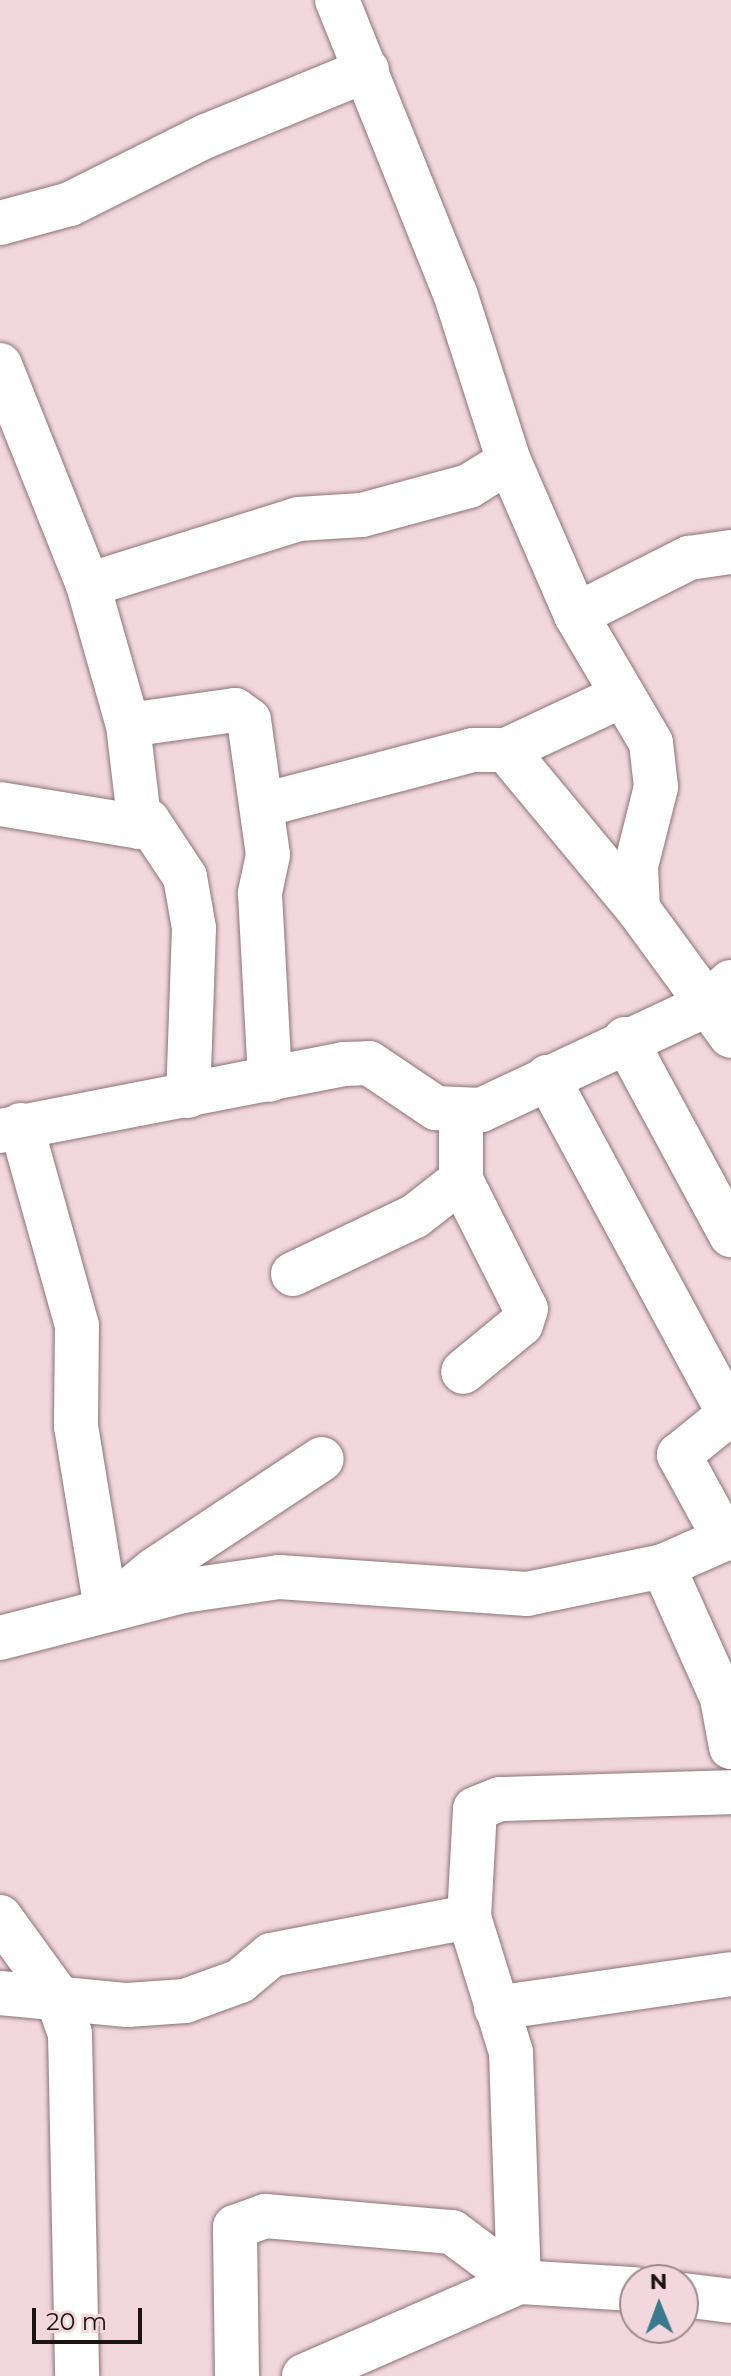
<!DOCTYPE html>
<html>
<head>
<meta charset="utf-8">
<style>
  body { margin:0 }
  #map { position:relative; width:731px; height:2376px; overflow:hidden; background:#f2d8de; font-family:Montserrat,sans-serif }
  div>[style] { position:absolute }
  .roads { filter:drop-shadow(0 0 2px #8b7379) drop-shadow(0 0 2px #8b7379) }
  .street>* { height:44px; margin:-22px; padding:0 22px; transform-origin:22px; border-radius:22px; background:#fff }
  span { translate:-50% -50%; white-space:nowrap; text-align:center; line-height:1.15; -webkit-text-stroke:7px #f2d8de; paint-order:stroke }
  .north { position:absolute; left:619px; top:2264px; width:80px; height:80px; box-sizing:border-box; background:#f2d8de; border:2px solid #9c898e; border-radius:50%; rotate:359deg; font-size:22px; font-weight:700; line-height:32px; text-align:center; color:#1c1315 }
  .north::after { content:''; display:block; margin:auto; width:28px; height:36px; background:#397a8c; clip-path:polygon(50% 0,100% 100%,50% 72%,0 100%) }
  .scale { position:absolute; left:32px; top:2308px; width:110px; height:36px; box-sizing:border-box; border:4px solid #1c1315; border-top:0; padding-left:10px; font-size:24px; line-height:28px; white-space:nowrap; color:#1c1315; -webkit-text-stroke:6px #f2d8de; paint-order:stroke }
</style>
</head>
<body>
<div id="map">
  <div class="roads">
    <div class="street">
      <i style="left:337px;top:0;width:316px;rotate:68.1deg"></i>
      <i style="left:455px;top:293px;width:176px;rotate:72.2deg"></i>
      <i style="left:509px;top:461px;width:168px;rotate:66.5deg"></i>
      <i style="left:576px;top:615px;width:148px;rotate:59.6deg"></i>
      <i style="left:651px;top:743px;width:44px;rotate:83.5deg"></i>
      <i style="left:656px;top:787px;width:81px;rotate:104.2deg"></i>
      <i style="left:636px;top:866px;width:43px;rotate:87.3deg"></i>
      <i style="left:638px;top:909px;width:157px;rotate:53.8deg"></i>
      <i style="left:0;top:223px;width:73px;rotate:-15.2deg"></i>
      <i style="left:70px;top:204px;width:152px;rotate:-26.6deg"></i>
      <i style="left:206px;top:136px;width:174px;rotate:-22.3deg"></i>
      <i style="left:0;top:365px;width:237px;rotate:68.2deg"></i>
      <i style="left:88px;top:585px;width:146px;rotate:74.1deg"></i>
      <i style="left:128px;top:725px;width:103px;rotate:83.3deg"></i>
      <i style="left:140px;top:827px;width:10px;rotate:-37deg"></i>
      <i style="left:148px;top:821px;width:67px;rotate:56.5deg"></i>
      <i style="left:185px;top:877px;width:52px;rotate:80deg"></i>
      <i style="left:194px;top:928px;width:168px;rotate:92deg"></i>
      <i style="left:88px;top:585px;width:220px;rotate:-17.4deg"></i>
      <i style="left:298px;top:519px;width:64px;rotate:-3.6deg"></i>
      <i style="left:362px;top:515px;width:111px;rotate:-15.2deg"></i>
      <i style="left:469px;top:486px;width:47px;rotate:-32deg"></i>
      <i style="left:576px;top:615px;width:127px;rotate:-26.8deg"></i>
      <i style="left:689px;top:558px;width:42px;rotate:-8.1deg"></i>
      <i style="left:128px;top:725px;width:108px;rotate:-8deg"></i>
      <i style="left:235px;top:710px;width:17px;rotate:36deg"></i>
      <i style="left:249px;top:720px;width:136px;rotate:82deg"></i>
      <i style="left:268px;top:855px;width:40px;rotate:102deg"></i>
      <i style="left:260px;top:894px;width:186px;rotate:86.9deg"></i>
      <i style="left:506px;top:750px;width:207px;rotate:50.3deg"></i>
      <i style="left:0;top:804px;width:142px;rotate:9.3deg"></i>
      <i style="left:263px;top:805px;width:217px;rotate:-14.7deg"></i>
      <i style="left:473px;top:750px;width:33px"></i>
      <i style="left:506px;top:750px;width:125px;rotate:-25.1deg"></i>
      <i style="left:625px;top:1039px;width:223px;rotate:61.6deg"></i>
      <i style="left:547px;top:1077px;width:383px;rotate:61.6deg"></i>
      <i style="left:461px;top:1113px;width:67px;rotate:90deg"></i>
      <i style="left:461px;top:1180px;width:144px;rotate:63.3deg"></i>
      <i style="left:526px;top:1309px;width:16px;rotate:108deg"></i>
      <i style="left:521px;top:1324px;width:75px;rotate:140.4deg"></i>
      <i style="left:21px;top:1125px;width:208px;rotate:74.4deg"></i>
      <i style="left:77px;top:1325px;width:101px;rotate:90.6deg"></i>
      <i style="left:76px;top:1426px;width:186px;rotate:80.7deg"></i>
      <i style="left:106px;top:1610px;width:62px;rotate:-39.8deg"></i>
      <i style="left:154px;top:1570px;width:201px;rotate:-33.5deg"></i>
      <i style="left:0;top:1131px;width:350px;rotate:-11deg"></i>
      <i style="left:344px;top:1064px;width:25px;rotate:-2deg"></i>
      <i style="left:369px;top:1063px;width:81px;rotate:33.9deg"></i>
      <i style="left:436px;top:1108px;width:45px;rotate:2.5deg"></i>
      <i style="left:481px;top:1110px;width:246px;rotate:-25deg"></i>
      <i style="left:704px;top:1006px;width:36px;rotate:-42deg"></i>
      <i style="left:293px;top:1274px;width:135px;rotate:-25.4deg"></i>
      <i style="left:415px;top:1216px;width:58px;rotate:-38deg"></i>
      <i style="left:725px;top:1539px;width:96px;rotate:-118.7deg"></i>
      <i style="left:679px;top:1455px;width:67px;rotate:-38.9deg"></i>
      <i style="left:663px;top:1566px;width:145px;rotate:65.9deg"></i>
      <i style="left:722px;top:1698px;width:50px;rotate:79.6deg"></i>
      <i style="left:0;top:1638px;width:189px;rotate:-14.4deg"></i>
      <i style="left:183px;top:1591px;width:97px;rotate:-8.3deg"></i>
      <i style="left:279px;top:1577px;width:249px;rotate:3.9deg"></i>
      <i style="left:527px;top:1594px;width:139px;rotate:-11.6deg"></i>
      <i style="left:663px;top:1566px;width:74px;rotate:-23.8deg"></i>
      <i style="left:0;top:1917px;width:95px;rotate:54deg"></i>
      <i style="left:56px;top:1994px;width:42px;rotate:70.7deg"></i>
      <i style="left:70px;top:2034px;width:342px;rotate:88.8deg"></i>
      <i style="left:0;top:1993px;width:128px;rotate:5.4deg"></i>
      <i style="left:127px;top:2005px;width:58px;rotate:-3.9deg"></i>
      <i style="left:185px;top:2001px;width:59px;rotate:-20deg"></i>
      <i style="left:240px;top:1981px;width:40px;rotate:-40deg"></i>
      <i style="left:271px;top:1955px;width:202px;rotate:-10.9deg"></i>
      <i style="left:496px;top:2008px;width:237px;rotate:-8.2deg"></i>
      <i style="left:519px;top:2282px;width:230px;rotate:-92deg"></i>
      <i style="left:511px;top:2052px;width:141px;rotate:-107.3deg"></i>
      <i style="left:469px;top:1917px;width:108px;rotate:-86.8deg"></i>
      <i style="left:475px;top:1809px;width:27px;rotate:-22deg"></i>
      <i style="left:500px;top:1799px;width:231px;rotate:-1.7deg"></i>
      <i style="left:683px;top:2295px;width:48px;rotate:7.1deg"></i>
      <i style="left:237px;top:2376px;width:149px;rotate:-90.8deg"></i>
      <i style="left:235px;top:2227px;width:32px;rotate:-20deg"></i>
      <i style="left:265px;top:2216px;width:188px;rotate:4.9deg"></i>
      <i style="left:452px;top:2232px;width:84px;rotate:36.7deg"></i>
      <i style="left:304px;top:2376px;width:235px;rotate:-23.6deg"></i>
      <i style="left:519px;top:2282px;width:116px;rotate:3.5deg"></i>
    </div>
  </div>
  <div class="north">N</div>
  <div class="scale">20 m</div>
</div>
</body>
</html>
